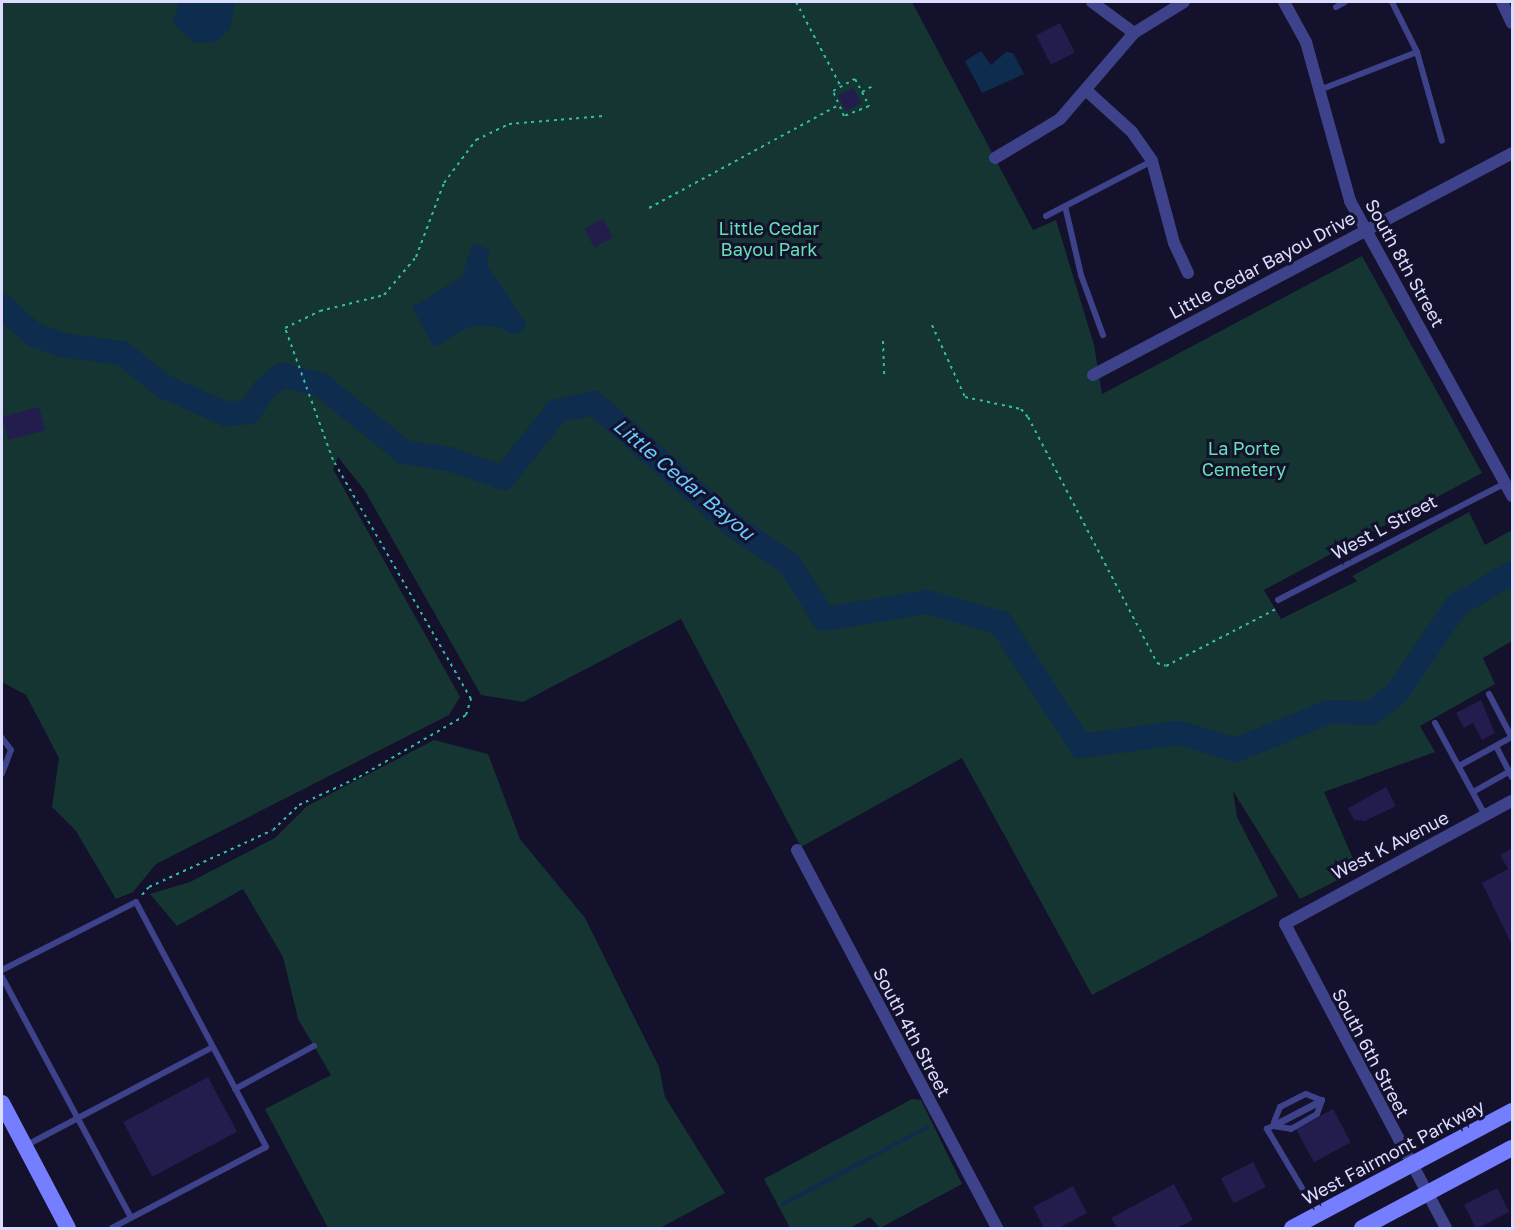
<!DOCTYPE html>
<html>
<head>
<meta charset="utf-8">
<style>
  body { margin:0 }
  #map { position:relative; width:1514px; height:1230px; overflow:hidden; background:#13112b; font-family:"Golos Text",sans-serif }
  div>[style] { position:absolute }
  .green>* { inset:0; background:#143531 }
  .water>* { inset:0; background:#0e2c4e }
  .stream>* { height:4px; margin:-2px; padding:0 2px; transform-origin:2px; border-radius:2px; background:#0e2c4e }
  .river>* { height:24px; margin:-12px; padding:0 12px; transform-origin:12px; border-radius:12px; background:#0e2c4e }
  .building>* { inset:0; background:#221d4c; transform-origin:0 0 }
  .path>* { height:2px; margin-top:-1px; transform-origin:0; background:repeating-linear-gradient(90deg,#32bda6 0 3px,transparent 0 7.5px) }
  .lane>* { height:6px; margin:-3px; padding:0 3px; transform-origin:3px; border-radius:3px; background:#3d428a }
  .street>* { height:12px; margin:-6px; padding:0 6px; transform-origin:6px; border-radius:6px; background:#3d428a }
  .secondary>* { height:16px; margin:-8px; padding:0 8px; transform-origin:8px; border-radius:8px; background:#747efe }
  span { translate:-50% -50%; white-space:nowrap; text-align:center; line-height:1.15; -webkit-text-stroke:6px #13112b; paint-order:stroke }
  .park-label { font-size:18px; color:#66e0b5 }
  .street-label { font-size:18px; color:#dcdcff }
  .water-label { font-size:20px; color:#6bc9fe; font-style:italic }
  .frame { position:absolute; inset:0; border:3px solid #dcdcff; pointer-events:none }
</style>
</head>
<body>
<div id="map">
  <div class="green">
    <i style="clip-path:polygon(2px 2px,912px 2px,1033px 230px,1056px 220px,1094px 345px,1102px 394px,1362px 256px,1482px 473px,1264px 590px,1281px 619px,1357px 581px,1352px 576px,1469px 512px,1485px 545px,1512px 530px,1512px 641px,1483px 658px,1495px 684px,1420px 726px,1435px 752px,1324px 792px,1358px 870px,1300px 899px,1233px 791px,1237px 817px,1278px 896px,1092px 995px,962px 758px,801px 847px,681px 619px,523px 702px,481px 695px,365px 491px,338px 457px,333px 469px,460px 697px,449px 715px,156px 864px,133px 892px,116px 899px,76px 831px,52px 807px,59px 758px,26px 695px,2px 682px)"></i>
    <i style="clip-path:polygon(434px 740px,488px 754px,520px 839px,585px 918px,659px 1067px,665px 1097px,725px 1193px,660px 1228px,328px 1228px,265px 1109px,331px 1075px,298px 1019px,283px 957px,243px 889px,177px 926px,150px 894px,190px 882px,275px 838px,307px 806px)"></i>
    <i style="clip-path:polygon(912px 1099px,921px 1100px,962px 1184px,880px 1228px,870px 1217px,850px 1228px,790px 1228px,764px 1179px)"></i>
  </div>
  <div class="water">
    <i style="clip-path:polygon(179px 2px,235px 2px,230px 28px,216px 42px,195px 43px,173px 23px)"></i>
    <i style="clip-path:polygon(981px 51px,991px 65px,1006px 52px,1013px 53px,1024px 74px,982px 93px,965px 61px)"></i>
    <i style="clip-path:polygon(473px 243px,489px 249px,487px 265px,526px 323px,521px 332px,511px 334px,500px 327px,471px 326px,434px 347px,412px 307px,462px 277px)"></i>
  </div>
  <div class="stream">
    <i style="left:783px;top:1204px;width:164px;rotate:-28deg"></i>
  </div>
  <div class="river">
    <i style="left:2px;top:306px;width:42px;rotate:42.1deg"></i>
    <i style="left:33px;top:334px;width:31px;rotate:21deg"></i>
    <i style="left:62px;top:345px;width:61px;rotate:7.6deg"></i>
    <i style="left:122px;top:353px;width:53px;rotate:38.8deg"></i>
    <i style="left:163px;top:386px;width:69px;rotate:24deg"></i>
    <i style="left:226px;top:414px;width:23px;rotate:-5deg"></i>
    <i style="left:249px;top:412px;width:29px;rotate:-56deg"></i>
    <i style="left:265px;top:388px;width:21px;rotate:-37deg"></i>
    <i style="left:282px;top:375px;width:40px;rotate:14.4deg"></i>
    <i style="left:321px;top:385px;width:107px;rotate:38.9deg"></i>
    <i style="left:404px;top:452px;width:46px;rotate:8.8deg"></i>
    <i style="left:449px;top:459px;width:57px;rotate:19.4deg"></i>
    <i style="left:503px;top:478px;width:86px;rotate:-51.1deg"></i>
    <i style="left:557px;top:411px;width:38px;rotate:-12deg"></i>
    <i style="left:594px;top:403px;width:186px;rotate:41.3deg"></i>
    <i style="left:734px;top:526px;width:68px;rotate:34.2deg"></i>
    <i style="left:790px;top:564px;width:65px;rotate:58.3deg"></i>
    <i style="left:824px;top:619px;width:104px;rotate:-9.4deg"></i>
    <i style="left:927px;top:602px;width:77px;rotate:15.8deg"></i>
    <i style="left:1001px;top:623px;width:147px;rotate:57deg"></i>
    <i style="left:1081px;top:746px;width:99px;rotate:-7.6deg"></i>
    <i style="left:1179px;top:733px;width:59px;rotate:16.6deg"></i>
    <i style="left:1236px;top:750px;width:100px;rotate:-22.2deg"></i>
    <i style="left:1329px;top:712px;width:41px;rotate:1.4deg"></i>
    <i style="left:1370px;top:713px;width:32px;rotate:-36deg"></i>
    <i style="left:1396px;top:694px;width:108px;rotate:-55.6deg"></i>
    <i style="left:1457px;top:605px;width:64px;rotate:-30.2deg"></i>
  </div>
  <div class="building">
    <i style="left:1060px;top:23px;width:33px;height:27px;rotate:63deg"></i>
    <i style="left:853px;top:88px;width:17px;height:17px;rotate:62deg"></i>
    <i style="left:603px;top:219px;width:21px;height:21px;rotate:62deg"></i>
    <i style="left:39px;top:407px;width:24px;height:38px;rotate:75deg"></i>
    <i style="clip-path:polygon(1481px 700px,1495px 733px,1482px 740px,1473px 723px,1464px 728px,1456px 713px)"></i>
    <i style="clip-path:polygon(1386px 787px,1396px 806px,1365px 821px,1354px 820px,1348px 808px)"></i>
    <i style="clip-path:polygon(1512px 848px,1512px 945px,1482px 883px,1508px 869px,1500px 855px)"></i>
    <i style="left:208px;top:1077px;width:62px;height:96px;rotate:62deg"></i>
    <i style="left:1333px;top:1109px;width:38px;height:42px;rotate:62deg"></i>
    <i style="left:1253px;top:1162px;width:28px;height:36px;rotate:63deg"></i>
    <i style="clip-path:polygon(1174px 1184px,1193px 1220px,1177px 1228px,1117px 1228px,1111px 1218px)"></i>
    <i style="clip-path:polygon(1073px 1186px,1087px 1213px,1059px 1228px,1044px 1228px,1033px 1207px)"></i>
    <i style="left:1497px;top:1188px;width:27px;height:37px;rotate:63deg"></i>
  </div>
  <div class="path">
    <i style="left:796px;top:2px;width:96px;rotate:62.1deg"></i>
    <i style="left:862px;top:92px;width:16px;rotate:63deg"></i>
    <i style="left:869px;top:106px;width:27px;rotate:158deg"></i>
    <i style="left:844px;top:116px;width:27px;rotate:-114deg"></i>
    <i style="left:833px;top:91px;width:25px;rotate:-29deg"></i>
    <i style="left:855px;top:79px;width:15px;rotate:62deg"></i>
    <i style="left:862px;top:92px;width:13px;rotate:-29deg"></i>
    <i style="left:649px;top:208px;width:214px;rotate:-28.5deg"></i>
    <i style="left:932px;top:325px;width:79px;rotate:65.4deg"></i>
    <i style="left:965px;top:397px;width:57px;rotate:12.1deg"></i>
    <i style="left:1021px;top:409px;width:11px;rotate:49deg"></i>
    <i style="left:1028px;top:417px;width:278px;rotate:62.3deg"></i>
    <i style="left:1157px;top:663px;width:9px;rotate:18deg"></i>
    <i style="left:1166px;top:666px;width:124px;rotate:-27.4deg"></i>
    <i style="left:883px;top:341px;width:34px;rotate:88deg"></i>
    <i style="left:142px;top:895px;width:11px;rotate:-49deg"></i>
    <i style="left:149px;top:887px;width:136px;rotate:-24.7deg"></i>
    <i style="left:273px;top:830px;width:36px;rotate:-44deg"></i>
    <i style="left:299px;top:805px;width:66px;rotate:-25deg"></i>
    <i style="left:359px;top:777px;width:124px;rotate:-30.1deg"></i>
    <i style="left:466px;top:715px;width:17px;rotate:-73deg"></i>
    <i style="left:471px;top:699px;width:276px;rotate:-120deg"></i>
    <i style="left:333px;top:460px;width:140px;rotate:-110deg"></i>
    <i style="left:285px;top:328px;width:39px;rotate:-26deg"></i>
    <i style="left:320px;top:311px;width:66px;rotate:-14deg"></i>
    <i style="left:384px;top:295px;width:50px;rotate:-49.9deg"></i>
    <i style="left:416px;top:257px;width:79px;rotate:-69.3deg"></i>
    <i style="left:444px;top:183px;width:54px;rotate:-53.3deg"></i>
    <i style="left:476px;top:140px;width:37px;rotate:-26deg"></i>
    <i style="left:509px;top:124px;width:95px;rotate:-4.8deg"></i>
  </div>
  <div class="lane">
    <i style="left:1392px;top:2px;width:56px;rotate:63.4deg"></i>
    <i style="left:1417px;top:52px;width:92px;rotate:74.3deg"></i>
    <i style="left:1336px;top:7px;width:10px;rotate:-29deg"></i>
    <i style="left:1322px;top:89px;width:102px;rotate:-21.3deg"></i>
    <i style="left:1065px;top:206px;width:71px;rotate:76.9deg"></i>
    <i style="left:1081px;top:275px;width:64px;rotate:69.9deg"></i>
    <i style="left:1046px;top:216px;width:119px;rotate:-27.4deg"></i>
    <i style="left:1278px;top:600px;width:256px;rotate:-27.2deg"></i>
    <i style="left:1489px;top:694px;width:50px;rotate:62.4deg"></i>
    <i style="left:1435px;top:723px;width:105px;rotate:61.5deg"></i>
    <i style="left:2px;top:738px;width:15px;rotate:53deg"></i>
    <i style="left:11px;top:750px;width:25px;rotate:111deg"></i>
    <i style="left:1496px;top:746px;width:35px;rotate:63deg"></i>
    <i style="left:1459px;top:766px;width:60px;rotate:-28.7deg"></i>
    <i style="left:1473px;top:792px;width:45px;rotate:-29.4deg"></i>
    <i style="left:2px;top:970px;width:150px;rotate:-26.9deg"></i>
    <i style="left:136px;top:902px;width:277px;rotate:62deg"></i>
    <i style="left:266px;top:1147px;width:174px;rotate:152.3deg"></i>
    <i style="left:2px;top:977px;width:273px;rotate:61.8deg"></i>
    <i style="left:235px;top:1089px;width:90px;rotate:-28.6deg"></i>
    <i style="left:1274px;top:1122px;width:16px;rotate:-68deg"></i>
    <i style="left:1280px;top:1107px;width:29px;rotate:-27deg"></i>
    <i style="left:1306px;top:1094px;width:16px;rotate:22deg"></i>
    <i style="left:1276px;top:1125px;width:48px;rotate:-27.1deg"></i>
    <i style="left:1273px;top:1126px;width:18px;rotate:9deg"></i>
    <i style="left:1291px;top:1129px;width:30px;rotate:-30deg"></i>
    <i style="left:1317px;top:1114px;width:15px;rotate:-70deg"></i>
    <i style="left:25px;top:1146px;width:212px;rotate:-27.8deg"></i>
    <i style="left:1302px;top:1188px;width:69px;rotate:-120.7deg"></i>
    <i style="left:1267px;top:1129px;width:62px;rotate:-27.8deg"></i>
  </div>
  <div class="street">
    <i style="left:1092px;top:2px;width:52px;rotate:36.4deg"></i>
    <i style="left:1284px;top:2px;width:46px;rotate:61.2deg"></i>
    <i style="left:1306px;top:42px;width:165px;rotate:74.5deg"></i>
    <i style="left:1350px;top:201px;width:337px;rotate:61.2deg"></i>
    <i style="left:1502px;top:2px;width:23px;rotate:65deg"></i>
    <i style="left:1087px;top:91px;width:61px;rotate:42.3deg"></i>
    <i style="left:1132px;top:132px;width:35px;rotate:55deg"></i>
    <i style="left:1152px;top:161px;width:85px;rotate:75deg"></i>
    <i style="left:1174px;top:243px;width:33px;rotate:65deg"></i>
    <i style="left:995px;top:158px;width:76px;rotate:-31deg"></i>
    <i style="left:1060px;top:119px;width:113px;rotate:-49.3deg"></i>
    <i style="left:1134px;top:33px;width:59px;rotate:-31.8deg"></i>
    <i style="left:1093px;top:375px;width:474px;rotate:-27.9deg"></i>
    <i style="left:797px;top:850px;width:428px;rotate:62.1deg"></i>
    <i style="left:1446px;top:1228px;width:344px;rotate:-117.9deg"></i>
    <i style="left:1285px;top:924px;width:258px;rotate:-28.5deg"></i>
  </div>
  <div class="secondary">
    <i style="left:2px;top:1103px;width:141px;rotate:62.2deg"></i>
    <i style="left:1292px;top:1228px;width:249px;rotate:-28deg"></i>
    <i style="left:1362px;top:1228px;width:170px;rotate:-28.1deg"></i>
  </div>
  <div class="park-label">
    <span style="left:769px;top:239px">Little Cedar<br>Bayou Park</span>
    <span style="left:1244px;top:459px">La Porte<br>Cemetery</span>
  </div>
  <div class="street-label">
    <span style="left:1405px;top:263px;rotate:61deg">South 8th Street</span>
    <span style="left:1262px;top:265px;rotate:-28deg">Little Cedar Bayou Drive</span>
    <span style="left:1384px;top:527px;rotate:-28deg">West L Street</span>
    <span style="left:1390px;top:845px;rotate:-27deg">West K Avenue</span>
    <span style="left:912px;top:1032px;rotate:62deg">South 4th Street</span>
    <span style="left:1371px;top:1053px;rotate:62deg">South 6th Street</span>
    <span style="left:1393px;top:1152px;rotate:-28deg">West Fairmont Parkway</span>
  </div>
  <div class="water-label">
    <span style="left:684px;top:479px;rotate:40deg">Little Cedar Bayou</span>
  </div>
  <div class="frame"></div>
</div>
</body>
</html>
